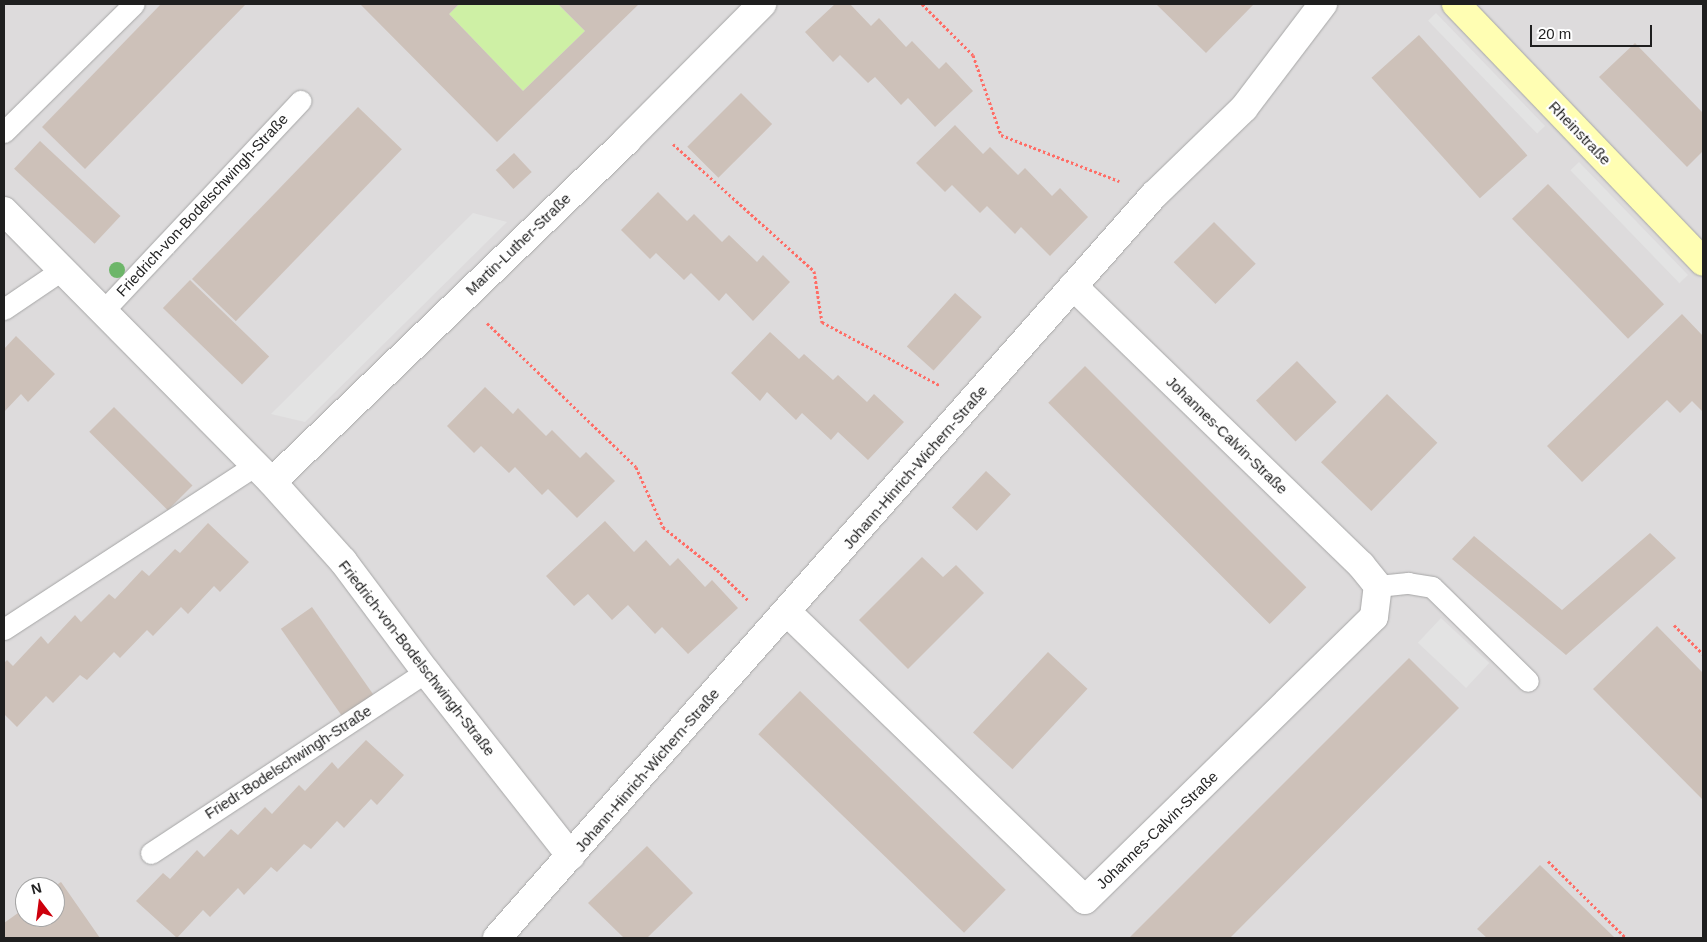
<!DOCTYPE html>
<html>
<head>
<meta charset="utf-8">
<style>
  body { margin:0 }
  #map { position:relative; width:1707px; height:942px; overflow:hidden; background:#f1ece4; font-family:Arial,sans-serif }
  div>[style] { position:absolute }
  .residential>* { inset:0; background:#dddbdc }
  .grass>* { inset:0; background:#cef0a5 }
  .parking>* { inset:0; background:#e3e3e3; transform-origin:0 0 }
  .building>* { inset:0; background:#cdc1b9; transform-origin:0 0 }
  .path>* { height:3px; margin-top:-1.5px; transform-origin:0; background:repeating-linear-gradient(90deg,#ff6d66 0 2.5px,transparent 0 5px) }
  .roads { filter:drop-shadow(0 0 1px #a6a6a6) drop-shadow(0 0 1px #a6a6a6) }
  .service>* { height:21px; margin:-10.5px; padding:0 10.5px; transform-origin:10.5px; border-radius:10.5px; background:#fff }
  .minor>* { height:28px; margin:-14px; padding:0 14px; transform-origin:14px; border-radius:14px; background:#fff }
  .secondary>* { height:28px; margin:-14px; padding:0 14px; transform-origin:14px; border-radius:14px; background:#fffeb3 }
  .trees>* { width:16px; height:16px; margin:-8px; border-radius:50%; background:#6db669 }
  span { translate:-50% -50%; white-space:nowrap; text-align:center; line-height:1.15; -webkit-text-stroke:4.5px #fff; paint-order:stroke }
  .street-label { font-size:15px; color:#1f1f1f }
  .frame { position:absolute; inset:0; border:5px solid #1f1f1f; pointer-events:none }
  .north { position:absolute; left:15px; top:877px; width:50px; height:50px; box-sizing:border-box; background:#fff; border:1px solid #a5a5a5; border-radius:50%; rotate:345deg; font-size:14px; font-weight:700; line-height:20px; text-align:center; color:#1f1f1f }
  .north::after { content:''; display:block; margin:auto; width:18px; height:22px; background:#cd000c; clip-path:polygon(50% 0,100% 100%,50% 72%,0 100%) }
  .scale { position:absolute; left:1530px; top:25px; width:122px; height:22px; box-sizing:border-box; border:2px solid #1f1f1f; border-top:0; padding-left:6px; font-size:15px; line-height:18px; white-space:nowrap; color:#1f1f1f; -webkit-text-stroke:4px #fff; paint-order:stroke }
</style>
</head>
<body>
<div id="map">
  <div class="residential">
    <i style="clip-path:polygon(evenodd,4px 4px,1703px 4px,1703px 938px,4px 938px,4px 4px,25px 887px,55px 887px,55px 917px,25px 917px,25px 887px)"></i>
  </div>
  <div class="grass">
    <i style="clip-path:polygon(459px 4px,558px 4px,585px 31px,523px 91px,449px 14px)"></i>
  </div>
  <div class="parking">
    <i style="left:1436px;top:13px;width:157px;height:11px;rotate:46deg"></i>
    <i style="left:1579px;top:162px;width:157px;height:12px;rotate:46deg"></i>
    <i style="clip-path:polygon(473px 213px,507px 222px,305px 422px,271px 414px)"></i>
    <i style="left:1441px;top:618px;width:66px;height:34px;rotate:43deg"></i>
  </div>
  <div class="building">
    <i style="clip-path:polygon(161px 4px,246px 4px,85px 169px,42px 127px)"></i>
    <i style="clip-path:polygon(360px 4px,459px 4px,449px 14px,523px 91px,585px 31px,558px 4px,639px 4px,497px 142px)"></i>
    <i style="clip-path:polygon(835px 4px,850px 4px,871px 26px,879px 18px,906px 47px,912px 41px,939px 69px,946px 62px,973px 91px,935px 127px,908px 98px,901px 105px,875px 77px,868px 83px,840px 55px,833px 62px,805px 32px)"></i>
    <i style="clip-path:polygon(1156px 4px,1254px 4px,1206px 53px)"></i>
    <i style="left:1419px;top:35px;width:162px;height:64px;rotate:48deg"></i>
    <i style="clip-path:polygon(1635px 43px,1703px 113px,1703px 151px,1687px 167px,1599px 77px)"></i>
    <i style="left:741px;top:93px;width:44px;height:76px;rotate:45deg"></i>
    <i style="left:358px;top:107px;width:61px;height:239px;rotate:44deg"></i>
    <i style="clip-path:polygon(955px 125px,983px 154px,990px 147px,1018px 175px,1025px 168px,1052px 196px,1060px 188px,1088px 217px,1050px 256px,1021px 227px,1015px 234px,987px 206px,980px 213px,952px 185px,945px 192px,916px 163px)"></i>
    <i style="left:40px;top:141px;width:110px;height:38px;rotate:43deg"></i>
    <i style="left:514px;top:153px;width:26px;height:25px;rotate:47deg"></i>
    <i style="left:1548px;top:184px;width:167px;height:50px;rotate:46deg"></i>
    <i style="clip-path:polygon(658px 192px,687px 221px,694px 214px,722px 242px,729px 235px,757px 262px,763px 255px,790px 282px,753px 321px,726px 293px,719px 301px,691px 273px,684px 280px,656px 253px,650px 259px,621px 230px)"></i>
    <i style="left:1214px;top:222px;width:59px;height:57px;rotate:45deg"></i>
    <i style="left:190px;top:280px;width:110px;height:39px;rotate:44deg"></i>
    <i style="left:955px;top:293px;width:36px;height:72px;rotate:42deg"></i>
    <i style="clip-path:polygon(1682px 314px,1703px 336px,1703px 412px,1692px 401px,1680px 413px,1667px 400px,1582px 482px,1547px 446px)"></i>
    <i style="clip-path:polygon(770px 332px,799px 359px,804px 354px,833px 380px,838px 375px,867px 402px,874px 394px,904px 422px,868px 460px,838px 432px,831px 440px,802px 413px,796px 420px,767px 392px,760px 401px,731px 373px)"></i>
    <i style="clip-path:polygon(16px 336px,55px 374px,28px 402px,21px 394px,4px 412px,4px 349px)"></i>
    <i style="left:1297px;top:361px;width:57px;height:57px;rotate:46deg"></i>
    <i style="left:1085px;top:366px;width:313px;height:52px;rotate:45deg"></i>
    <i style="clip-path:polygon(485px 387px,513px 414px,518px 408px,546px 436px,552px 430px,580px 458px,586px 452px,615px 481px,577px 518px,548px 489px,542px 495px,515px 467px,509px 473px,481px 446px,474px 453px,447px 426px)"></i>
    <i style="left:1387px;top:394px;width:70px;height:95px;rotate:44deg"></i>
    <i style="left:114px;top:407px;width:111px;height:35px;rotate:45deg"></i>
    <i style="left:986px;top:471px;width:34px;height:50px;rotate:43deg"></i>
    <i style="clip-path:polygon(605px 521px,634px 552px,646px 540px,670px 566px,678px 558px,705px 587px,712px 580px,738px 608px,688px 654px,662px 627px,655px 634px,628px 605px,612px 620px,588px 594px,574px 606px,546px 576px)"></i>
    <i style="clip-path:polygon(208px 523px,249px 562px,220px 592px,214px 586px,188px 614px,181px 607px,153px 636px,147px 630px,120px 658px,114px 652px,87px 680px,80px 675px,53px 703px,46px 696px,17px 727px,4px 714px,4px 663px,7px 660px,13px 666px,41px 636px,48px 644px,75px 615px,81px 622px,109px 594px,115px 599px,142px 570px,149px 576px,175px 549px,180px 553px)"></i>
    <i style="clip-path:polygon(1650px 533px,1676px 558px,1566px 655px,1452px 559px,1474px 536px,1562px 610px)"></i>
    <i style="clip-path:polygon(922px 557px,943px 577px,956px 565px,984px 593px,908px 669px,859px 620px)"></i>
    <i style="left:312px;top:607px;width:109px;height:38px;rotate:55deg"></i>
    <i style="clip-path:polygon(1657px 626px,1703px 673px,1703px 800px,1593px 689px)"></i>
    <i style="left:1048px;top:652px;width:54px;height:110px;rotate:43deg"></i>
    <i style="clip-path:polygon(1409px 658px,1459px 708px,1230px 938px,1129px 938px)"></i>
    <i style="left:800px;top:691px;width:286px;height:60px;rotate:44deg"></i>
    <i style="clip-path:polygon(366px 740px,404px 775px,377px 805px,371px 799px,344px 828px,337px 821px,311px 849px,304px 844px,277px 872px,271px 867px,244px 895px,238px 888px,210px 917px,203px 910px,177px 938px,136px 901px,163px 873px,170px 879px,197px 850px,204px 857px,231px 829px,238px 835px,265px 807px,272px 814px,299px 785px,305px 791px,332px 762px,338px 769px)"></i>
    <i style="clip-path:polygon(647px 846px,693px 893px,647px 938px,624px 938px,588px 903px)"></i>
    <i style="clip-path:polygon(1540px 865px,1615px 938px,1487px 938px,1477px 929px)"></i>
    <i style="clip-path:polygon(61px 882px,100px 938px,4px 938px,4px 923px,25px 908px,25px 917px,55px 917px,55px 886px)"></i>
  </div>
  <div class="path">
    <i style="left:922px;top:4px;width:72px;rotate:45deg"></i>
    <i style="left:973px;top:55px;width:85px;rotate:70.7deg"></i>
    <i style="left:1001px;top:135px;width:127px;rotate:21.3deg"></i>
    <i style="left:673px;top:144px;width:190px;rotate:42deg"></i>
    <i style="left:814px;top:271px;width:52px;rotate:81.1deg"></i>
    <i style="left:822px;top:322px;width:133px;rotate:28.3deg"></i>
    <i style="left:487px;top:323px;width:207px;rotate:44deg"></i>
    <i style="left:636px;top:467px;width:66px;rotate:65.8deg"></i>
    <i style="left:663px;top:527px;width:69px;rotate:38.5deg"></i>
    <i style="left:717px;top:570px;width:45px;rotate:44.1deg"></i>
    <i style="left:1674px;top:625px;width:41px;rotate:45deg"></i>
    <i style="left:1548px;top:861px;width:110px;rotate:44.6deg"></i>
  </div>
  <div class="roads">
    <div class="service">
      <i style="left:4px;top:132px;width:182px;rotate:-44.6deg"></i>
      <i style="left:4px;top:309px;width:71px;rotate:-34.1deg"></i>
      <i style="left:104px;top:310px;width:287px;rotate:-46.8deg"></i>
      <i style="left:1378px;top:586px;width:30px;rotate:-6deg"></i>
      <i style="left:1408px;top:583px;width:24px;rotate:9deg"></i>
      <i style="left:1432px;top:587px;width:134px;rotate:44.4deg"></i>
      <i style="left:4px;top:629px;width:301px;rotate:-33.1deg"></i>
      <i style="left:151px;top:853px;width:329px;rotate:-33.4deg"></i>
    </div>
    <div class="minor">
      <i style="left:4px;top:211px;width:381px;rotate:45.3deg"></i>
      <i style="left:272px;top:482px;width:106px;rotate:48.1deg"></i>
      <i style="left:343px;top:561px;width:139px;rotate:53.2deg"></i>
      <i style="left:426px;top:672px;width:234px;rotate:51.8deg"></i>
      <i style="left:272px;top:482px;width:493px;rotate:-43.9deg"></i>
      <i style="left:627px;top:140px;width:192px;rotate:-45.2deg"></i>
      <i style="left:787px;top:612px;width:414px;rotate:44deg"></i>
      <i style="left:1085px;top:900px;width:404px;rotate:-44.4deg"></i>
      <i style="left:1374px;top:617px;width:31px;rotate:-83deg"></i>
      <i style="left:1378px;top:586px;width:27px;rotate:-129deg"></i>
      <i style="left:1361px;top:565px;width:401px;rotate:-135.9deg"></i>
      <i style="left:497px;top:938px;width:992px;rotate:-48.52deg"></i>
      <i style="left:1154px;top:195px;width:125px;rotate:-44deg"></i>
      <i style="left:1244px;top:108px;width:131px;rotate:-52.8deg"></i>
    </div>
    <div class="secondary">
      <i style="left:1456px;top:4px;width:357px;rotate:46.2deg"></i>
    </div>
  </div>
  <div class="trees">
    <i style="left:117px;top:270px"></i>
  </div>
  <div class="street-label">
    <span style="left:1580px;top:133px;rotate:46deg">Rheinstraße</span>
    <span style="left:202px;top:205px;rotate:-47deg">Friedrich-von-Bodelschwingh-Straße</span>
    <span style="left:518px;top:244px;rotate:-44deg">Martin-Luther-Straße</span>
    <span style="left:1227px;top:435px;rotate:44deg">Johannes-Calvin-Straße</span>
    <span style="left:915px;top:467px;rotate:-49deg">Johann-Hinrich-Wichern-Straße</span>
    <span style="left:417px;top:658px;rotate:52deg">Friedrich-von-Bodelschwingh-Straße</span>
    <span style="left:288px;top:762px;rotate:-33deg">Friedr-Bodelschwingh-Straße</span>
    <span style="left:647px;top:770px;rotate:-49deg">Johann-Hinrich-Wichern-Straße</span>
    <span style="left:1157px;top:830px;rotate:-44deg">Johannes-Calvin-Straße</span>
  </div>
  <div class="frame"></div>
  <div class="north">N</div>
  <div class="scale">20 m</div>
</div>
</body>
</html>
